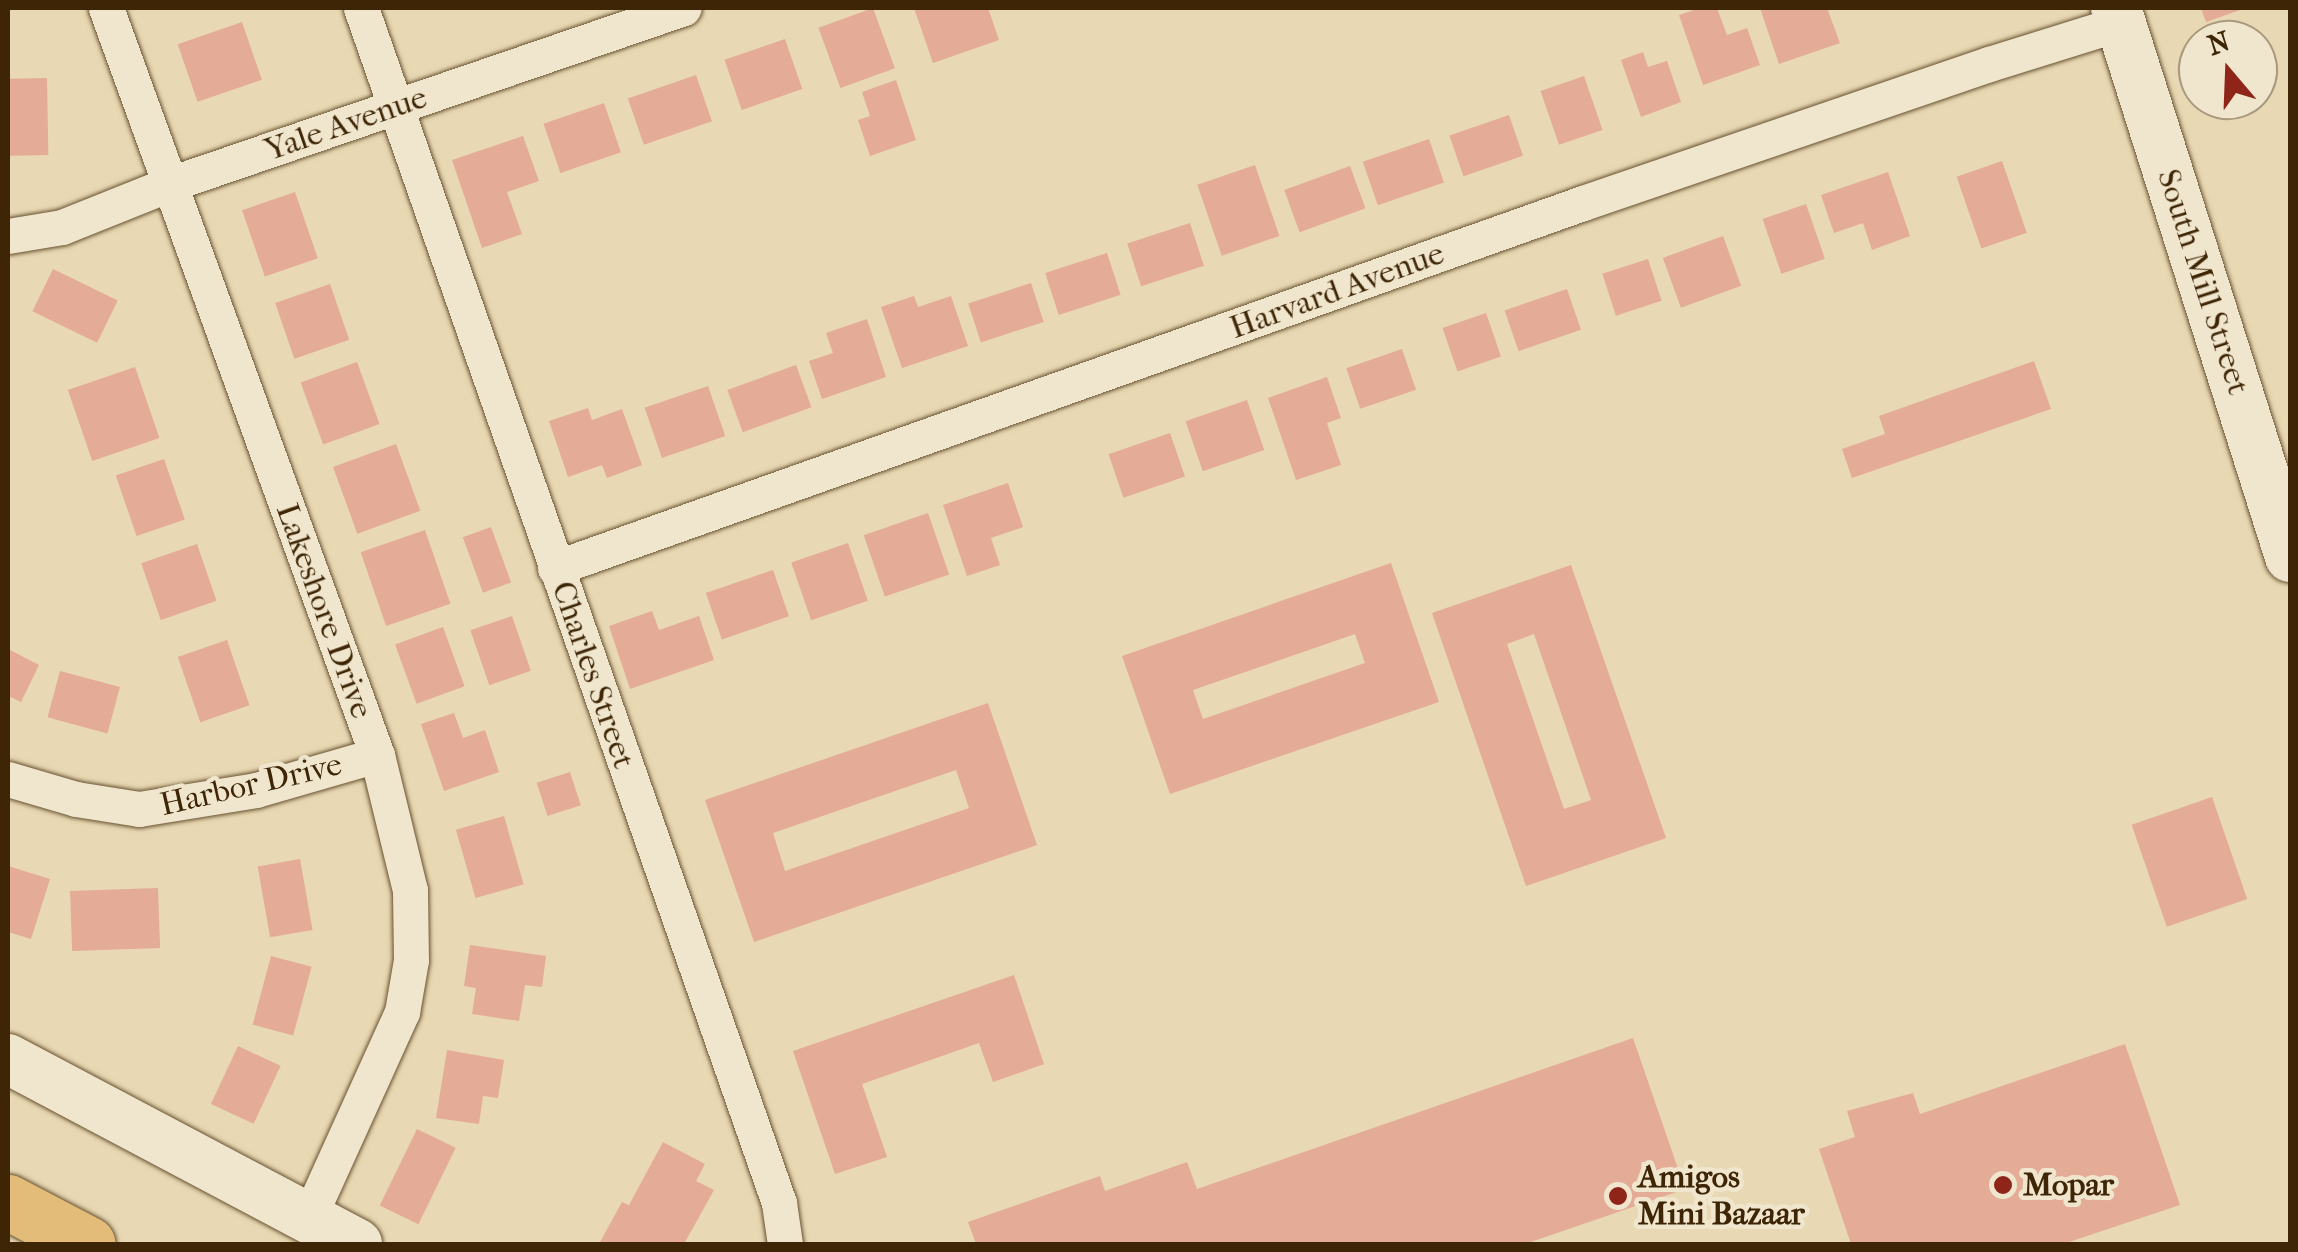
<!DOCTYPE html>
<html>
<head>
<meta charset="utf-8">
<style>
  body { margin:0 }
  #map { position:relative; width:2298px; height:1252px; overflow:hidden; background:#e8d8b3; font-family:"IM FELL French Canon",serif }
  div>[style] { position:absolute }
  .building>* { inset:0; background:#e4ab97; transform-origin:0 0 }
  .roads { filter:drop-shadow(0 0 2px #685230) drop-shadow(0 0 2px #685230) }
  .minor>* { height:35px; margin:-17.5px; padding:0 17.5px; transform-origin:17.5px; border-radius:17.5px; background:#f0e6ce }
  .secondary>* { height:50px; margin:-25px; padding:0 25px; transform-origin:25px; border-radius:25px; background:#f0e6ce }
  .motorway>* { height:55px; margin:-27.5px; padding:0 27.5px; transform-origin:27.5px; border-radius:27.5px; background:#e4bc7a }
  .dots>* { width:28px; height:28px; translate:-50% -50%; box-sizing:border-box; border:5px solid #f0e6ce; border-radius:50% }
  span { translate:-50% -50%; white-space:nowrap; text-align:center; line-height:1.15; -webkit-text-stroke:9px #f0e6ce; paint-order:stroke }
  .street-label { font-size:32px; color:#3e2505 }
  .poi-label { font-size:32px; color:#3e2505; font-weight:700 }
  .left { translate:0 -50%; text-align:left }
  .frame { position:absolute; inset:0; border:10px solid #3e2505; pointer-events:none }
  .north { position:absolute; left:2178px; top:20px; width:100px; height:100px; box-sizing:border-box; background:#f0e6ce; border:2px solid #a9997e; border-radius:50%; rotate:341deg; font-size:28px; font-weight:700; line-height:40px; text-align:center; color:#3e2505 }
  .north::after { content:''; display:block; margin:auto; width:35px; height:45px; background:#8f2418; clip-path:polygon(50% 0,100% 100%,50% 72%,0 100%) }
</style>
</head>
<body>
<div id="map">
  <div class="building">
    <i style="left:873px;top:8px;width:64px;height:58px;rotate:70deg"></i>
    <i style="clip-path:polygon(914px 8px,988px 8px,999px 40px,933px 63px)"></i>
    <i style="clip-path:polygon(1700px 8px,1717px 8px,1727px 35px,1747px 28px,1760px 65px,1703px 85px,1679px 15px)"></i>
    <i style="clip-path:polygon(1760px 8px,1827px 8px,1840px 43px,1779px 64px)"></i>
    <i style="clip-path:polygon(2201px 8px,2246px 8px,2206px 22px)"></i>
    <i style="left:242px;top:22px;width:61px;height:68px;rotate:71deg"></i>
    <i style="left:785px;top:39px;width:53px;height:64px;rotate:71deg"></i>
    <i style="clip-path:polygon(1643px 52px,1648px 67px,1667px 61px,1681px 102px,1641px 117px,1621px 60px)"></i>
    <i style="left:696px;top:75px;width:49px;height:72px;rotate:71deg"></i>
    <i style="left:1584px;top:76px;width:57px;height:46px;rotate:71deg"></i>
    <i style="left:47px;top:78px;width:77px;height:39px;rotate:89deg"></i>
    <i style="clip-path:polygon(896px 80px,916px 140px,870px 156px,858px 120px,870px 116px,862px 92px)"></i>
    <i style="left:604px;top:103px;width:52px;height:64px;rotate:71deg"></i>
    <i style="left:1509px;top:115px;width:43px;height:63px;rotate:71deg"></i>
    <i style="clip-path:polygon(523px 136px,539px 181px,507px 192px,522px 234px,482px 248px,452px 160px)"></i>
    <i style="left:1429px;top:139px;width:46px;height:70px;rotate:71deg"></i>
    <i style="left:2002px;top:161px;width:76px;height:48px;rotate:71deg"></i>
    <i style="left:1255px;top:165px;width:75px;height:61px;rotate:71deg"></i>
    <i style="left:1350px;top:166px;width:45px;height:70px;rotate:70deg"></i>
    <i style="clip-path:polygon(1888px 172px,1910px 236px,1872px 250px,1863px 223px,1834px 233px,1821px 195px)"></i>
    <i style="left:295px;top:192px;width:70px;height:56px;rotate:71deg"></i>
    <i style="left:1806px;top:204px;width:58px;height:46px;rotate:71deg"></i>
    <i style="left:1190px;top:223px;width:45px;height:66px;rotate:72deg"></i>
    <i style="left:1723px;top:236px;width:53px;height:64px;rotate:70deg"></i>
    <i style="left:1107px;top:253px;width:44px;height:65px;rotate:72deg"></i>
    <i style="left:1648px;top:259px;width:44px;height:48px;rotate:72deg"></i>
    <i style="left:53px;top:269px;width:72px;height:47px;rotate:26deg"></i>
    <i style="left:1031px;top:283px;width:41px;height:66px;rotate:72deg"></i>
    <i style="left:330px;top:284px;width:59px;height:58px;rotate:71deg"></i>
    <i style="left:1567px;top:289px;width:43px;height:66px;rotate:71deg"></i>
    <i style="clip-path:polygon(914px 296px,918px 307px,951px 296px,968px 346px,902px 368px,881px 307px)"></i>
    <i style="left:1486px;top:313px;width:46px;height:46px;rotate:71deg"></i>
    <i style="clip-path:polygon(867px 319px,886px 377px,822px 399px,809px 361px,833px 353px,826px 333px)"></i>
    <i style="left:1402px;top:349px;width:43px;height:59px;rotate:71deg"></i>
    <i style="clip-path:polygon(2034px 361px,2051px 409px,1852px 478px,1842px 449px,1885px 434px,1879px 416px)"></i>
    <i style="left:357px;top:362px;width:66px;height:60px;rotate:70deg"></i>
    <i style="left:796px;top:365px;width:45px;height:73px;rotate:70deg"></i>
    <i style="left:135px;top:367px;width:75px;height:71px;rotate:71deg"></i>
    <i style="clip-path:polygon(1327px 377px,1341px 418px,1327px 423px,1341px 465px,1296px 480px,1268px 398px)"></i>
    <i style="left:708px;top:386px;width:53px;height:67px;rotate:71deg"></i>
    <i style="left:1247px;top:400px;width:53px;height:65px;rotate:71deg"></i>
    <i style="clip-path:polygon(588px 408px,592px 420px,622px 409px,642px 465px,607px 478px,602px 465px,568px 477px,549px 421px)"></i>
    <i style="left:1170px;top:433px;width:46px;height:65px;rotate:71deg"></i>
    <i style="left:396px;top:444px;width:71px;height:67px;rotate:70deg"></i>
    <i style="left:164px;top:459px;width:64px;height:51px;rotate:71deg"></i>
    <i style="clip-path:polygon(1008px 483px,1023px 527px,991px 538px,1000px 565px,967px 576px,943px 505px)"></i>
    <i style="left:928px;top:513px;width:65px;height:68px;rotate:71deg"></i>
    <i style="left:491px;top:527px;width:59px;height:30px;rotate:70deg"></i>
    <i style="left:425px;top:530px;width:78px;height:68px;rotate:71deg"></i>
    <i style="left:848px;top:543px;width:61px;height:60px;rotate:71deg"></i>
    <i style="left:197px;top:544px;width:60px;height:59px;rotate:71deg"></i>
    <i style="clip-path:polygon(evenodd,1391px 563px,1439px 702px,1170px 794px,1122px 656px,1391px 563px,1355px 634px,1365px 663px,1203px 719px,1193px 690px,1355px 634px)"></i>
    <i style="clip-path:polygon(evenodd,1571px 565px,1666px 838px,1526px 886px,1432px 613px,1571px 565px,1534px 634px,1591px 800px,1564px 809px,1507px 644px,1534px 634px)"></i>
    <i style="left:773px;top:570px;width:49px;height:71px;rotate:71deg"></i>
    <i style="clip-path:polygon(652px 611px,659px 630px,699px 616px,714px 660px,630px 689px,609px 626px)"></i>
    <i style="left:512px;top:616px;width:58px;height:44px;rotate:71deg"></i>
    <i style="left:443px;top:627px;width:63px;height:51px;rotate:70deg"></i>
    <i style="left:227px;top:640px;width:69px;height:52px;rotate:71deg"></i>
    <i style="clip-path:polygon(8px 649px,39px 665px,21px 702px,8px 696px)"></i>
    <i style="left:60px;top:671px;width:62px;height:48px;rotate:15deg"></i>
    <i style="clip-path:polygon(evenodd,988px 703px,1037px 845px,754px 942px,705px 800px,988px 703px,956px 770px,969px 808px,785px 871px,773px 833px,956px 770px)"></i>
    <i style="clip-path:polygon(454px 713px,463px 738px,485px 730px,499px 772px,444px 791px,421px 724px)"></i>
    <i style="left:570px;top:772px;width:35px;height:35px;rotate:72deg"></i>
    <i style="left:2212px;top:797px;width:108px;height:85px;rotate:71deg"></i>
    <i style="left:504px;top:816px;width:71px;height:50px;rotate:74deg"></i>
    <i style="left:300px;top:859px;width:72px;height:43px;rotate:80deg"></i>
    <i style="clip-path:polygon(8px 866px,50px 879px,31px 939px,8px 932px)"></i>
    <i style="left:158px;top:888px;width:60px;height:88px;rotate:88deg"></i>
    <i style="clip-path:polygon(470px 945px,546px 956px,542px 987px,525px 985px,519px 1021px,472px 1014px,476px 988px,464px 986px)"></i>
    <i style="left:271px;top:956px;width:42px;height:71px;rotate:15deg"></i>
    <i style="clip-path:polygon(1014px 975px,1044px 1064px,993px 1082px,979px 1043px,862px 1084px,887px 1157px,835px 1174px,793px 1051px)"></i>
    <i style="clip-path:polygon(1633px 1038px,1685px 1189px,1525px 1244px,976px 1244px,968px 1222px,1100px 1176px,1105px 1191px,1187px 1162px,1197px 1189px)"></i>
    <i style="clip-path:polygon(2125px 1044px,2180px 1205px,2063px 1244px,1851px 1244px,1819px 1149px,1855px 1137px,1847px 1111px,1913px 1093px,1920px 1114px)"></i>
    <i style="left:238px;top:1046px;width:47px;height:64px;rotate:25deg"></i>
    <i style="clip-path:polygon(447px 1050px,504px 1060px,498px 1098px,483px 1096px,479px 1124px,436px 1118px)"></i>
    <i style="left:417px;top:1129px;width:43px;height:85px;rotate:26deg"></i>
    <i style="clip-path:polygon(663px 1142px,705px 1164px,696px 1181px,714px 1190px,684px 1244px,599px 1244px,622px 1202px,629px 1205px)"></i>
  </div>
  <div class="roads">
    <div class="minor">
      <i style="left:106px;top:8px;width:795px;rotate:70.06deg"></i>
      <i style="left:377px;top:755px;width:139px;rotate:76.3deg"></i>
      <i style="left:410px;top:890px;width:70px;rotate:89.2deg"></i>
      <i style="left:411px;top:960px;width:53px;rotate:99.8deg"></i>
      <i style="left:402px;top:1012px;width:227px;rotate:114.4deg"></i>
      <i style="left:361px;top:8px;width:1266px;rotate:70.72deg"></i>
      <i style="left:779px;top:1203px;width:41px;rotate:81.7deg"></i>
      <i style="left:8px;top:236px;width:55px;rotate:-9.5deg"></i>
      <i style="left:62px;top:227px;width:113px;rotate:-21.8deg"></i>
      <i style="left:167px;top:185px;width:546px;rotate:-18.9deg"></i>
      <i style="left:555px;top:568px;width:1091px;rotate:-19.55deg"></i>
      <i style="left:1583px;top:203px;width:429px;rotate:-18.9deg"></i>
      <i style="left:1989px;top:64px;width:138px;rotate:-17.3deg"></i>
      <i style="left:8px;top:779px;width:71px;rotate:16.4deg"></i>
      <i style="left:76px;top:799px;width:64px;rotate:9deg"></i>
      <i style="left:139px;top:809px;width:119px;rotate:-9.2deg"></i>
      <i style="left:256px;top:790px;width:126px;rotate:-16.1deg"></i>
    </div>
    <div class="secondary">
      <i style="left:2116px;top:8px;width:576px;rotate:72.41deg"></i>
      <i style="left:8px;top:1059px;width:395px;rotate:27.9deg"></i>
    </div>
    <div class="motorway">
      <i style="left:8px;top:1202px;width:90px;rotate:27.7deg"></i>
    </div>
  </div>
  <div class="dots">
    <i style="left:2003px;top:1185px;background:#8f2418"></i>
    <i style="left:1618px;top:1196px;background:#8f2418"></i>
  </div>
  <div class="street-label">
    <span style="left:346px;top:124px;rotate:-19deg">Yale Avenue</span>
    <span style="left:2203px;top:282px;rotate:72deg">South Mill Street</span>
    <span style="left:1337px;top:291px;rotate:-20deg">Harvard Avenue</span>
    <span style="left:324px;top:611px;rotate:70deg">Lakeshore Drive</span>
    <span style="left:593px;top:675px;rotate:71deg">Charles Street</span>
    <span style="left:251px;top:785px;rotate:-13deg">Harbor Drive</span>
  </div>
  <div class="poi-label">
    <span class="left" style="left:1638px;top:1196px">Amigos<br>Mini Bazaar</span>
    <span class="left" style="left:2023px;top:1185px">Mopar</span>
  </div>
  <div class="frame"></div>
  <div class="north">N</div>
</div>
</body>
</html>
